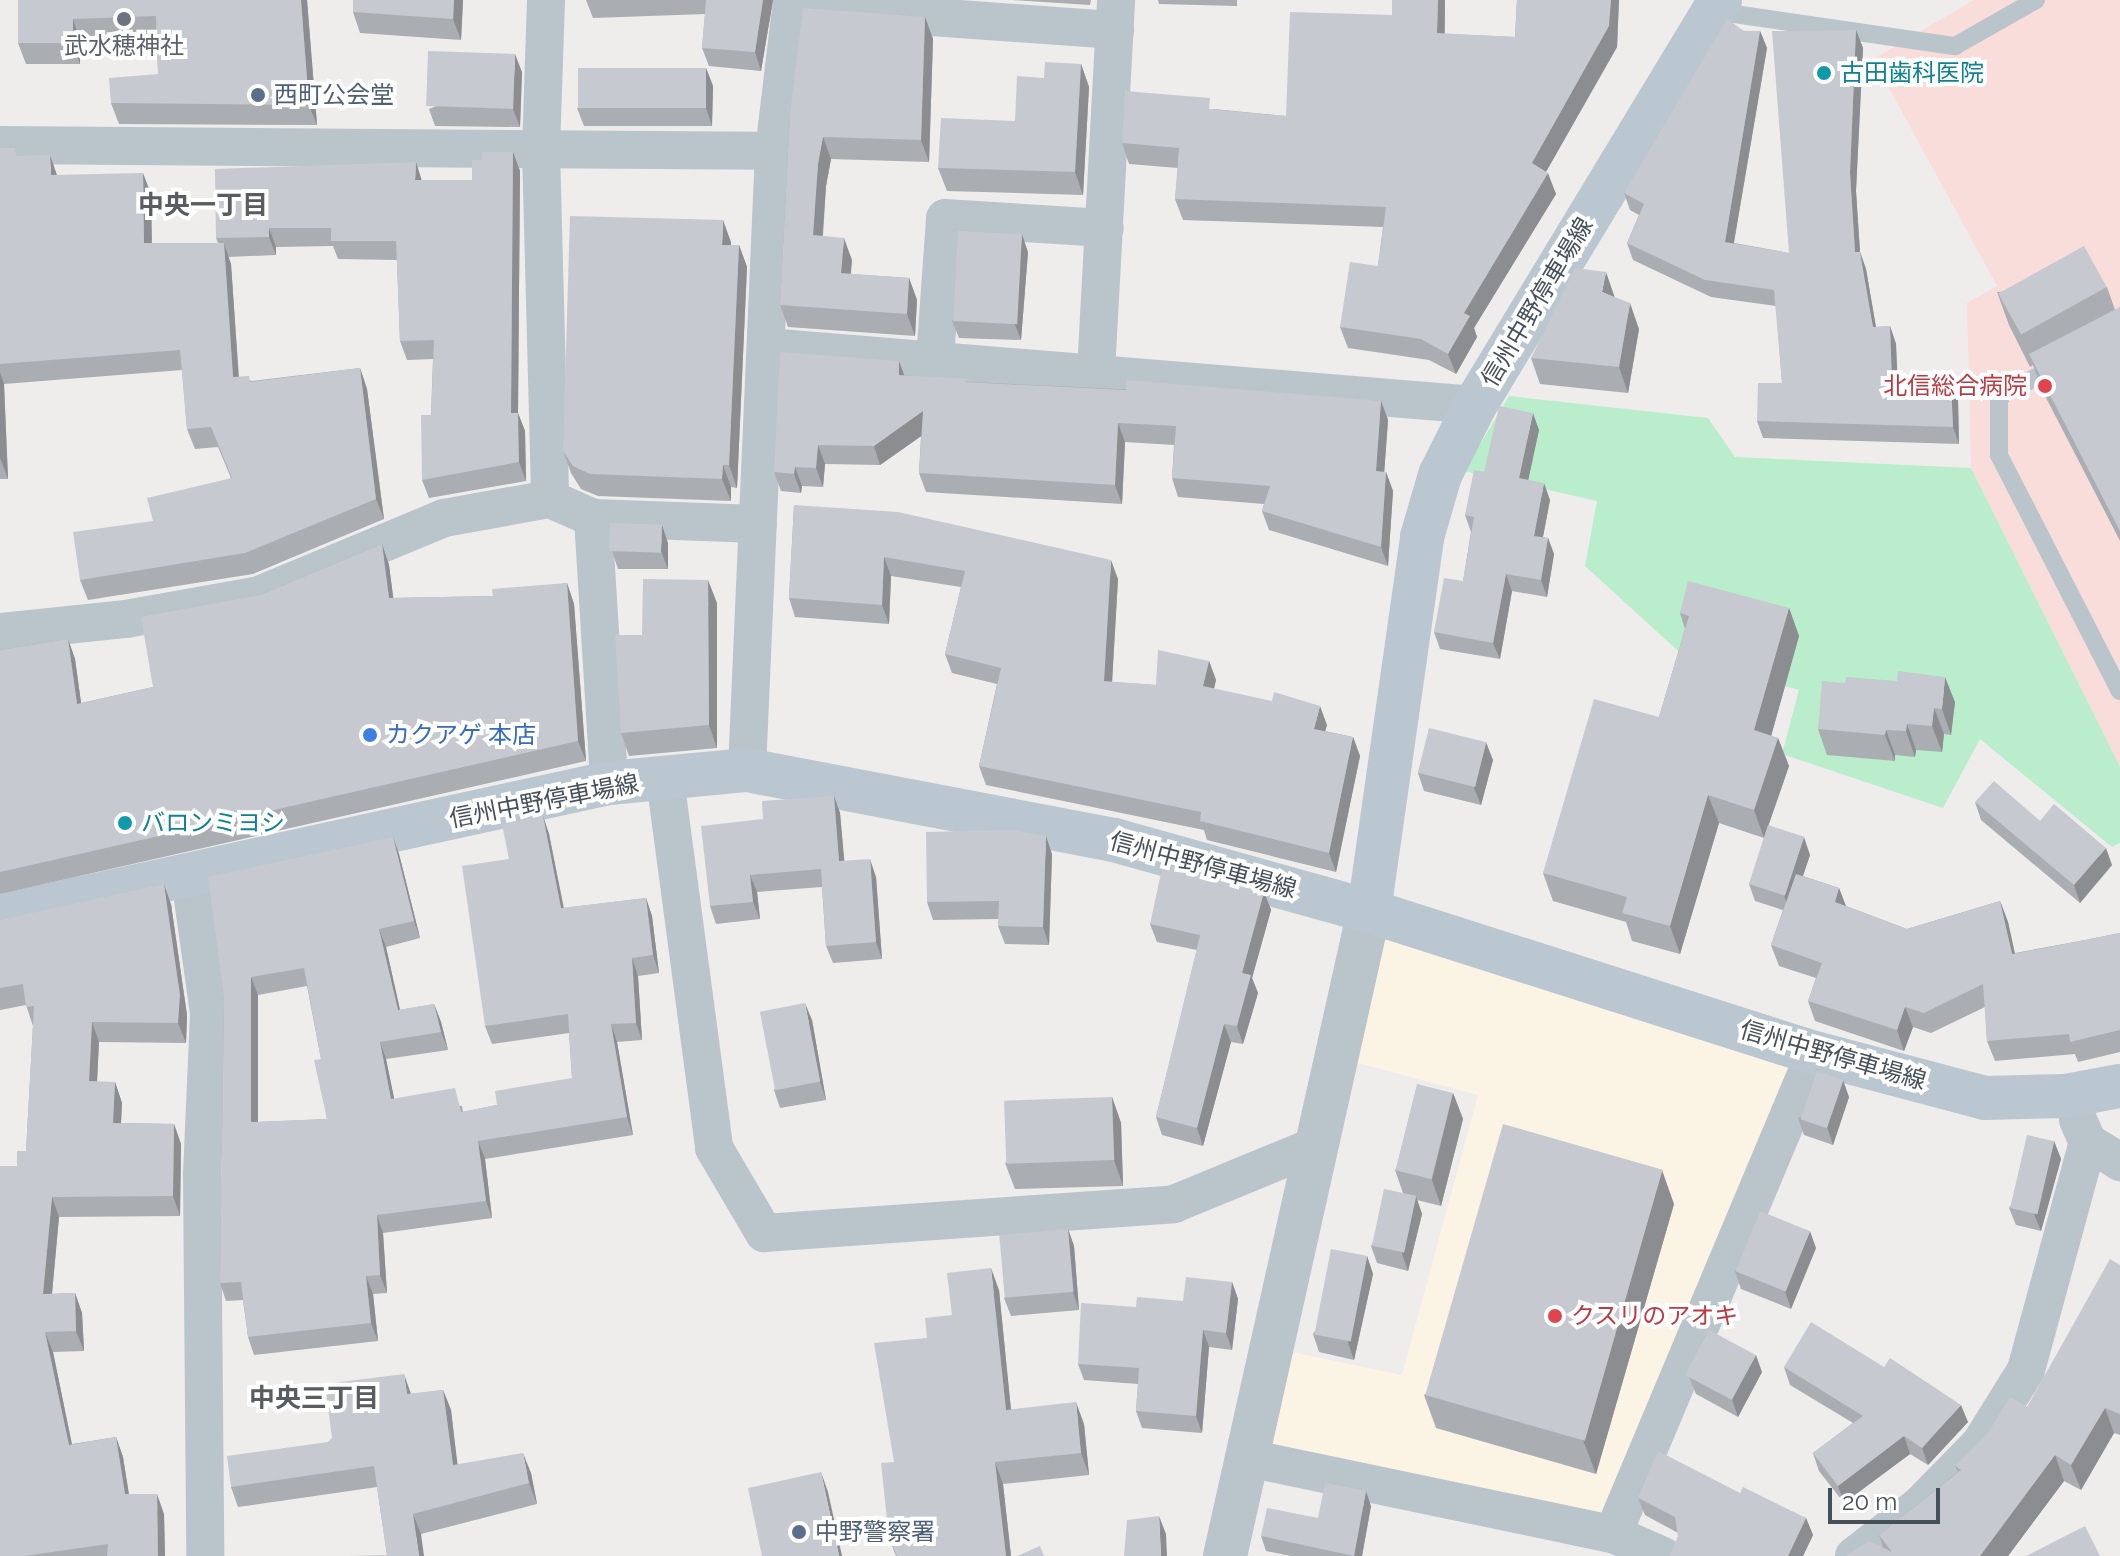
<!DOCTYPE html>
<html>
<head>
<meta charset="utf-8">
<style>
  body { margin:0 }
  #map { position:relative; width:2120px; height:1556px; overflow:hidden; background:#efecec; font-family:Raleway,"Noto Sans JP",sans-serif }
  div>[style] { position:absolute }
  .commercial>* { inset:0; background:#fbf3e4 }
  .medical>* { inset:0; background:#f9dddb }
  .green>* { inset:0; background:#baedcb }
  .service>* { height:18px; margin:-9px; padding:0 9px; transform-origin:9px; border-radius:9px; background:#bac4cb }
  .minor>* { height:38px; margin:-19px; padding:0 19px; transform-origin:19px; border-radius:19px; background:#bac4cb }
  .tertiary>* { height:44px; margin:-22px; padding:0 22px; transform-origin:22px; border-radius:22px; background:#bac4cb }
  .secondary>* { height:44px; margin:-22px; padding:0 22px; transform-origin:22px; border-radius:22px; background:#bac6d0 }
  .wall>* { inset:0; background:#aaadb2 }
  .shaded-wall>* { inset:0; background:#8b8d91 }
  .building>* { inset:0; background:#c6c9cf; transform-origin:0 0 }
  .dots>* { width:22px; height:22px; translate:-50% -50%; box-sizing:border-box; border:4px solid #fff; border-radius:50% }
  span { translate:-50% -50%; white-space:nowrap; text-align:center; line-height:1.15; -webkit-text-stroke:8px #fff; paint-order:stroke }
  .worship-label { font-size:24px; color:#5b616d }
  .culture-label { font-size:24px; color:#0d838f }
  .left { translate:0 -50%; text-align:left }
  .service-label { font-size:24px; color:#4e5e75 }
  .street-label { font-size:24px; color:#455059 }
  .health-label { font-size:24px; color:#be3a42 }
  .right { translate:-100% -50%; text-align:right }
  .shop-label { font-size:24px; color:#366cbe }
  .neighbourhood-label { font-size:26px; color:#595d61; font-weight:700 }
  .scale { position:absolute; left:1828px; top:1488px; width:112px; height:36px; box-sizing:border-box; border:4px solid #455059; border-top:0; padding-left:10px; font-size:24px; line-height:28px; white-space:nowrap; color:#455059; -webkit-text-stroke:6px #fff; paint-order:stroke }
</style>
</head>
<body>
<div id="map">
  <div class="commercial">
    <i style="clip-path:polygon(1369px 911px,1815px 1053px,1613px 1534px,1248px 1458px,1272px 1348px,1402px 1375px,1478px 1095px,1336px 1057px)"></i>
  </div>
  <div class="medical">
    <i style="clip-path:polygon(1974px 0,2120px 0,2120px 767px,1971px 468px,1967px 303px,1997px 286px,1873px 59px)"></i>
  </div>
  <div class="green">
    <i style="clip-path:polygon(1509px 396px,1708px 418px,1735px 457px,1971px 468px,2120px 767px,2120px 843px,2112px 847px,1980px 739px,1943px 808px,1782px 754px,1799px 690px,1688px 660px,1585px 566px,1597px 501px,1464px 471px)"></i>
  </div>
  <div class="service">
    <i style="left:1714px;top:11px;width:244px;rotate:8.3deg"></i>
    <i style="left:1955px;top:46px;width:93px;rotate:-29.6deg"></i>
    <i style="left:2057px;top:366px;width:66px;rotate:151.9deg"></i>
    <i style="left:1999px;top:397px;width:58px;rotate:90deg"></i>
    <i style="left:1999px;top:455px;width:265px;rotate:62.9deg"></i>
  </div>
  <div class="minor">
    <i style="left:546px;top:0;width:149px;rotate:91.9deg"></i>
    <i style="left:541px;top:149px;width:350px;rotate:88.5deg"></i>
    <i style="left:550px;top:499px;width:47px;rotate:23.8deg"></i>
    <i style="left:593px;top:518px;width:265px;rotate:86.5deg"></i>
    <i style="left:792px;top:7px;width:324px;rotate:4.1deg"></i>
    <i style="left:0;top:145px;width:774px;rotate:0.44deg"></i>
    <i style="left:767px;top:347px;width:710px;rotate:4.68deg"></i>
    <i style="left:935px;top:359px;width:141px;rotate:-85.9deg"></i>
    <i style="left:945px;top:218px;width:160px;rotate:3.6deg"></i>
    <i style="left:1096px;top:372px;width:373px;rotate:-86.9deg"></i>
    <i style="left:593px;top:518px;width:165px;rotate:2.1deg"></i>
    <i style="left:0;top:632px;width:127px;rotate:-5.9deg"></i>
    <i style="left:126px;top:619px;width:135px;rotate:-10.2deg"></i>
    <i style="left:259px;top:595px;width:200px;rotate:-22.6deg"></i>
    <i style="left:444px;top:518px;width:108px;rotate:-10.2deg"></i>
    <i style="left:747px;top:770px;width:620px;rotate:-87.5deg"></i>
    <i style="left:774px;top:151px;width:152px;rotate:-83.2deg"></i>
    <i style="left:665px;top:779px;width:372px;rotate:82.4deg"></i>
    <i style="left:714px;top:1148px;width:99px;rotate:59.5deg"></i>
    <i style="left:764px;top:1233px;width:411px;rotate:-4deg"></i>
    <i style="left:1174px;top:1204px;width:152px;rotate:-22.4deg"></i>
    <i style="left:190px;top:878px;width:137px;rotate:82deg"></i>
    <i style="left:209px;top:1014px;width:161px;rotate:92.5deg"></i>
    <i style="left:202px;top:1175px;width:381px;rotate:89.5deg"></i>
    <i style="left:2078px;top:1120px;width:24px;rotate:66deg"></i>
    <i style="left:2088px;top:1142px;width:38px;rotate:32deg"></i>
    <i style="left:1248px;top:1458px;width:373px;rotate:11.8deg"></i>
    <i style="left:1613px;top:1534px;width:55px;rotate:23.7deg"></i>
    <i style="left:1613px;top:1534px;width:522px;rotate:-67.22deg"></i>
    <i style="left:1854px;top:1556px;width:83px;rotate:-37.7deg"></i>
    <i style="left:1920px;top:1505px;width:86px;rotate:-45.5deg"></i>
    <i style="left:1980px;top:1444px;width:87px;rotate:-58.1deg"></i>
    <i style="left:2026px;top:1370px;width:236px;rotate:-74.8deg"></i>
  </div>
  <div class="tertiary">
    <i style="left:1225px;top:1556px;width:661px;rotate:-77.41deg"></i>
  </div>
  <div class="secondary">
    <i style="left:1369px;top:911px;width:378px;rotate:-81.9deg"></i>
    <i style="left:1422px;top:537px;width:65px;rotate:-73.8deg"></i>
    <i style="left:1440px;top:475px;width:78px;rotate:-63.4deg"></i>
    <i style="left:1475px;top:405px;width:473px;rotate:-58.8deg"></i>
    <i style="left:0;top:916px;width:623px;rotate:-12.32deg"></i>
    <i style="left:609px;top:783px;width:139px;rotate:-5.4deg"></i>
    <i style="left:747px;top:770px;width:374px;rotate:10.8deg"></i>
    <i style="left:1114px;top:840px;width:265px;rotate:15.6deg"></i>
    <i style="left:1369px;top:911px;width:468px;rotate:17.7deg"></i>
    <i style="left:1815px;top:1053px;width:176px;rotate:14.8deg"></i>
    <i style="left:1985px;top:1098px;width:81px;rotate:-1.4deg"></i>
    <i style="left:2066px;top:1096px;width:55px;rotate:-10.5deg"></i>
  </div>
  <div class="wall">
    <i style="clip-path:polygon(18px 0,307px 0,317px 125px,119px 124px,111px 103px,158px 74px,157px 37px,80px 40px,80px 64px,26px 64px,18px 43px)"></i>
    <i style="clip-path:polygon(353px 0,463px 0,461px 40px,360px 33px,353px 12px)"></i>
    <i style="clip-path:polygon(586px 0,773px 0,761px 71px,709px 66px,702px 48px,705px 14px,593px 18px)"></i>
    <i style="clip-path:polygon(1012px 0,1091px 0,1090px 5px)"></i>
    <i style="clip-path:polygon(1158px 0,1237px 0,1237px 6px,1159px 4px)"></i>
    <i style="clip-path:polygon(1392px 0,1445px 0,1445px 34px,1515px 37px,1517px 0,1619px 0,1617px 47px,1546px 172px,1556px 194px,1474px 328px,1477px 337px,1456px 374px,1429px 360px,1348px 348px,1340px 327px,1378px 266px,1383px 227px,1183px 220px,1175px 199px,1178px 168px,1129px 164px,1122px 143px,1214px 109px,1286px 116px,1392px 15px)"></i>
    <i style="clip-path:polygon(925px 17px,933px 39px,929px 162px,831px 159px,826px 186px,823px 236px,852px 260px,850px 274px,909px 278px,917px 300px,915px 336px,788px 327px,780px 305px,790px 113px)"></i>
    <i style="clip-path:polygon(1856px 30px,1863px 48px,1856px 191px,1860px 252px,1866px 269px,1876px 327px,1890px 326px,1896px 344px,1898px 383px,1958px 400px,1959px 444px,1763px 438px,1757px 421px,1782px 383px,1776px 306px,1711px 297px,1633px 260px,1627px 243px,1639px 215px,1630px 210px,1624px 193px,1744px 31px,1760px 31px,1767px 48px,1734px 243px,1789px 253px)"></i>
    <i style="clip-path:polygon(1081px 64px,1089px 87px,1083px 195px,947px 191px,938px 168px,1015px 121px,1044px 78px)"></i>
    <i style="clip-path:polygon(706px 68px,713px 86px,712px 126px,584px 126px,577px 108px)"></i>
    <i style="clip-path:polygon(522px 72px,520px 127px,435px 126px,429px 109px)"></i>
    <i style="clip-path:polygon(0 148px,57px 175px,151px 194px,152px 243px,218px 243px,216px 238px,422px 180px,472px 180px,482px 160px,513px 152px,520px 171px,518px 413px,525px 431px,526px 481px,429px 498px,422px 480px,431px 415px,433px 359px,407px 360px,400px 341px,397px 260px,338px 259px,333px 246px,276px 247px,276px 255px,228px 257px,231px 264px,239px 377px,252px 381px,360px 368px,367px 389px,384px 519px,253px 574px,88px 600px,80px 580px,153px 521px,231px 478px,218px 447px,195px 449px,187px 429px,182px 370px,4px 384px,8px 479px,0 479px)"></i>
    <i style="clip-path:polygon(731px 242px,731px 245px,739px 245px,747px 267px,737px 488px,731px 487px,731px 501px,598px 496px,581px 489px,571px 473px,563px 451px)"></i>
    <i style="clip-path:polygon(1028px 252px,1021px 340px,959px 338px,952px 321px)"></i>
    <i style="clip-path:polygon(2107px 287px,2115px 310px,2120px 307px,2120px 541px,2041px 388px,2033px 365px,2030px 367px,2009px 325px,1997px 292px)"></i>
    <i style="clip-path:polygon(1615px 298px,1639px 329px,1628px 393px,1540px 384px,1531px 358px)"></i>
    <i style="clip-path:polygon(904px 375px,970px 382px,1381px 401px,1388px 420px,1384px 472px,1386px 472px,1393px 491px,1388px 566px,1269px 530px,1262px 511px,1264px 504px,1178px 497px,1172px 478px,1174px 445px,1125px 442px,1122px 504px,926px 492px,919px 473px,921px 436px,880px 465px,825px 464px,823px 487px,802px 486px,801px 493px,781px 491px,774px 472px)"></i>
    <i style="clip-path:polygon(1539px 430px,1528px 480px,1550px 500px,1543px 537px,1548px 538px,1554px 554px,1547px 597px,1512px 591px,1500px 659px,1440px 649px,1434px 632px,1463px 581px,1471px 532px,1465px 515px,1484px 472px)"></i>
    <i style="clip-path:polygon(794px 505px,1118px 579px,1112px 682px,1156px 685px,1209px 661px,1216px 680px,1214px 689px,1327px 725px,1325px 731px,1353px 737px,1360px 756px,1336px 872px,1207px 840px,1204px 830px,986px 785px,979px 766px,997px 684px,952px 673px,945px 654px,961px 587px,891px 576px,889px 624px,795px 617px,789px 598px)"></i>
    <i style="clip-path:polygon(668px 543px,668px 569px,618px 569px,612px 551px)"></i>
    <i style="clip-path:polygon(382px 544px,389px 565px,393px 598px,493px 596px,567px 583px,574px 604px,586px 761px,0 894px,0 650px,68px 639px,75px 659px,81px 703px,153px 687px,260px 595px)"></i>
    <i style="clip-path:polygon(717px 603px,717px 748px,629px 756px,621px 733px,642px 635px)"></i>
    <i style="clip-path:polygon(1789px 608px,1799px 636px,1771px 736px,1778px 738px,1789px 766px,1764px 838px,1719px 823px,1680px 954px,1632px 941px,1626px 922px,1553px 901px,1543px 873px,1659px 717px,1685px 629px,1680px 613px)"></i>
    <i style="clip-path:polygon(1955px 702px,1951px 735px,1944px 734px,1942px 752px,1916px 750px,1915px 757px,1895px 755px,1895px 761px,1827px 755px,1818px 729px)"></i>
    <i style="clip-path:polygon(1493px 760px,1481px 805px,1424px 791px,1418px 773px)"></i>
    <i style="clip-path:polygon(834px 796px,840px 813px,844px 861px,876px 877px,882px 959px,833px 963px,826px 946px,822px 887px,757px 892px,760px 919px,716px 924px,710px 906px,763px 819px)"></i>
    <i style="clip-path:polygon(1975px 802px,2040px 821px,2112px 865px,2080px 903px,1981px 820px)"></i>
    <i style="clip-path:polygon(evenodd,543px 816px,549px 834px,564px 908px,646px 898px,652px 916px,659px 973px,638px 976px,642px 1040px,617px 1042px,633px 1135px,485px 1159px,492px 1218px,383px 1233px,387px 1293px,373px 1294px,378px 1341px,254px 1355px,248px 1337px,243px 1300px,226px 1301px,220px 1283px,224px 997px,393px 837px,399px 854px,420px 938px,386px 947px,400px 1010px,434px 1004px,441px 1022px,448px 1050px,386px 1059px,394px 1099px,462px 1106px,463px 1112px,497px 1105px,572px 1078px,569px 1033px,492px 1044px,485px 1026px,509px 859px,543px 816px,307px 986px,321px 1059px,327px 1119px,258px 1122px,258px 995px,307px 986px)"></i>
    <i style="clip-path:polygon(1052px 854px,1049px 945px,1005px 944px,998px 926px,999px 919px,933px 920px,927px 902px)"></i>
    <i style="clip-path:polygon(1810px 855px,1803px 876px,1839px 888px,1846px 906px,1907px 929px,2000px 901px,2008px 922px,2015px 953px,2080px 941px,2120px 933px,2120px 1052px,2078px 1062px,2075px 1054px,1995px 1061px,1987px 1041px,1985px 1007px,1931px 1033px,1913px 1027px,1904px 1051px,1815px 1021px,1808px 1001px,1816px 978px,1779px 966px,1771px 945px,1783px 910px,1755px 901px,1749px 884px)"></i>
    <i style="clip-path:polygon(1264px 892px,1271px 910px,1252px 978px,1258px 993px,1243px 1044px,1231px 1042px,1203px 1146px,1162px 1135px,1156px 1117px,1197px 950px,1157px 942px,1150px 924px)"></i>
    <i style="clip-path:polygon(171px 904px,187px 1015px,186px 1043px,99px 1042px,97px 1082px,115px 1082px,122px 1103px,121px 1123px,174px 1124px,181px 1144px,180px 1216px,59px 1217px,52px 1294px,75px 1293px,82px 1313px,84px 1351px,53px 1352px,72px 1444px,116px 1437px,123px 1457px,129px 1494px,164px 1514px,165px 1556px,0 1556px,17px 1166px,26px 1151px,33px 1026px,26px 1005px,0 1010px,0 920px)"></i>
    <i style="clip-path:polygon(812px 1020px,826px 1100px,780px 1108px,774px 1090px)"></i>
    <i style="clip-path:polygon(1453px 1093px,1463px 1119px,1441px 1206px,1417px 1200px,1422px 1214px,1408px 1271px,1377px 1263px,1371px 1246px,1403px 1193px,1395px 1170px)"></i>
    <i style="clip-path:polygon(1112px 1097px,1121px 1123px,1123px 1186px,1015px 1189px,1005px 1163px)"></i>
    <i style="clip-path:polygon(1849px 1097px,1833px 1145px,1804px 1135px,1798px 1118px)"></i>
    <i style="clip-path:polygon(2054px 1141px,2061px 1159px,2041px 1231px,2016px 1225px,2009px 1208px)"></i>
    <i style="clip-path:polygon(1674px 1204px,1596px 1474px,1436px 1428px,1424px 1395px)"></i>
    <i style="clip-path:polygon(1068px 1229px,1074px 1246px,1079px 1310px,1011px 1316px,1004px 1298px)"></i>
    <i style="clip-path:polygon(1816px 1248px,1791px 1309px,1741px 1289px,1735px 1271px)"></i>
    <i style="clip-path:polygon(1367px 1256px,1373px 1274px,1354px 1360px,1319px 1352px,1313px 1334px)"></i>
    <i style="clip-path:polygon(2120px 1265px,2120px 1435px,2114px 1433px,2081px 1490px,2064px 1481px,2008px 1556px,1845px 1556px,1883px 1548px,1879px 1535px,1958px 1472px,1955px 1466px,2027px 1407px)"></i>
    <i style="clip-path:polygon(1232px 1282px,1238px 1299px,1232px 1350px,1209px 1347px,1202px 1433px,1142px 1428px,1136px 1411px,1138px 1384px,1084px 1380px,1078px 1364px,1183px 1301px)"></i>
    <i style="clip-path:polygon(999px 1290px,1011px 1409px,1084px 1424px,1089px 1475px,1003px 1484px,1011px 1556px,896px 1556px,889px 1538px,894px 1462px,927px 1338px,952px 1315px)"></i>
    <i style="clip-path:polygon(1784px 1367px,1968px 1422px,1928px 1465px,1910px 1454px,1844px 1503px,1819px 1471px,1813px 1453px,1853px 1423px,1790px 1385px)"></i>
    <i style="clip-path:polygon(1762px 1372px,1738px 1417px,1696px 1394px,1689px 1377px)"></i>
    <i style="clip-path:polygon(443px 1390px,451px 1410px,457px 1464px,531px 1473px,537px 1504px,421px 1534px,387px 1555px,377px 1487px,238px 1507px,231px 1487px,328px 1442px,411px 1394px)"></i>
    <i style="clip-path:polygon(1740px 1493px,1806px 1518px,1813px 1535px,1803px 1556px,1669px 1556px,1678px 1537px,1678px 1533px,1645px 1515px,1638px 1498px)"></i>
    <i style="clip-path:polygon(1371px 1506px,1362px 1556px,1291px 1556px,1266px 1551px,1261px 1536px,1318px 1518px)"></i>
  </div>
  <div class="shaded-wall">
    <i style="clip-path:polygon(301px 0,307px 0,317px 125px,309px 105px)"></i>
    <i style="clip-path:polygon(454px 0,463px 0,461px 40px,453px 19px)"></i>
    <i style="clip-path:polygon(763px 0,773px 0,761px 71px,755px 52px)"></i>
    <i style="clip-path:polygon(1438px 0,1445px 0,1444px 54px,1437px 33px)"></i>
    <i style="clip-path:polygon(1611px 0,1619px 0,1617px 47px,1539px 184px,1532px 163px)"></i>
    <i style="clip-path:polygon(925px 17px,933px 39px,929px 162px,921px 140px)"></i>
    <i style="clip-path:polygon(73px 19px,80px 40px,80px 64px,73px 43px)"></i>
    <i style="clip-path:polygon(1856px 30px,1863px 48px,1856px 191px,1860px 252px,1866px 269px,1879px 345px,1873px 327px,1855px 252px,1850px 173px)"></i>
    <i style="clip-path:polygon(1760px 31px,1767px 48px,1731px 259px,1725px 242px)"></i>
    <i style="clip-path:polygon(515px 54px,522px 72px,520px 127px,513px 109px)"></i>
    <i style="clip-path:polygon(1081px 64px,1089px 87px,1083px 195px,1075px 172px)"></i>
    <i style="clip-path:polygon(706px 68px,713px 86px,712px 126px,706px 108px)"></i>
    <i style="clip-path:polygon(823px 137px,831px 159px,826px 186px,821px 257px,813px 235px,818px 164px)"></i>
    <i style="clip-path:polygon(513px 152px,520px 171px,518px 413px,525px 431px,526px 481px,519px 462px,511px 413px)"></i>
    <i style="clip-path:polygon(50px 155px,57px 175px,51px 175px)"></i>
    <i style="clip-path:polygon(416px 162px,422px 181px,415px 180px)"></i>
    <i style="clip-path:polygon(143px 173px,151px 194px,152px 263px,144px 243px)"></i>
    <i style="clip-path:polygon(1548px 173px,1556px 194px,1474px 328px,1477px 337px,1456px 374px,1448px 354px,1464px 313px)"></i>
    <i style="clip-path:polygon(723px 220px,731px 242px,730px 267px,722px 245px)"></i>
    <i style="clip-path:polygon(269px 228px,276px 247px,276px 255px,269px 237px)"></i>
    <i style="clip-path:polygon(1022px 234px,1028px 252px,1021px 340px,1014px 322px)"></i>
    <i style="clip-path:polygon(844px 238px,852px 260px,849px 295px,841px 273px)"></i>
    <i style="clip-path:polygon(224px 243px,231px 264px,240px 398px,233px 377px)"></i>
    <i style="clip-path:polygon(739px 245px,747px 267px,737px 488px,729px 465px)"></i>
    <i style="clip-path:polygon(1606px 272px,1615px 298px,1602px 292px)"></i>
    <i style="clip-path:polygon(909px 278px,917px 300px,915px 336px,907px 314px)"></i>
    <i style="clip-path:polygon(1630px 303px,1639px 329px,1628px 393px,1619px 367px)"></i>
    <i style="clip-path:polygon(1890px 326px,1896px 344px,1898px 400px,1892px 382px)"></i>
    <i style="clip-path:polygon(899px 361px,906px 380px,899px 375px)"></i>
    <i style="clip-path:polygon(360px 368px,367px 389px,384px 519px,376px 499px)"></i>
    <i style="clip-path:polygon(0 372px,4px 384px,8px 479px,0 458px)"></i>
    <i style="clip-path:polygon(1951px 383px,1958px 400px,1959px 444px,1953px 427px)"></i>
    <i style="clip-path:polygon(1381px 401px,1388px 420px,1383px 490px,1376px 471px)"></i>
    <i style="clip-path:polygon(923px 411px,930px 430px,880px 465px,874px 446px)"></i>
    <i style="clip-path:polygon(1533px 413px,1539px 430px,1525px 495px,1519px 478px)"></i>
    <i style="clip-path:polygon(1118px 423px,1125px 442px,1122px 504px,1115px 485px)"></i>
    <i style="clip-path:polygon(818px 445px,825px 464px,823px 487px,816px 468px)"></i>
    <i style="clip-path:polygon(723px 465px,731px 487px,731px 501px,722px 479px)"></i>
    <i style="clip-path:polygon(795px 467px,802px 486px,801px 493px,794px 474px)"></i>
    <i style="clip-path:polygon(1386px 472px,1393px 491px,1388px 566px,1381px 547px)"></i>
    <i style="clip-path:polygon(1544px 483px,1550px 500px,1540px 552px,1534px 536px)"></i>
    <i style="clip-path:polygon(662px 525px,668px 543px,668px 569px,661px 551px)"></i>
    <i style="clip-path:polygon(1548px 538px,1554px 554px,1547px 597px,1541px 580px)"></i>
    <i style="clip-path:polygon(382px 544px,389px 565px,396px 618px,389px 598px)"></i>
    <i style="clip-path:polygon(884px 557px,891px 576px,889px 624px,882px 605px)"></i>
    <i style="clip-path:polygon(1111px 560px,1118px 579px,1111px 700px,1104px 681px)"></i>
    <i style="clip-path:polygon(1506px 574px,1512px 591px,1500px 659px,1493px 643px)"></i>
    <i style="clip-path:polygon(708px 580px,717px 603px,717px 748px,709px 725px)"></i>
    <i style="clip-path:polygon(567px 583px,574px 604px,586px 761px,578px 741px)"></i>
    <i style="clip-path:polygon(1789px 608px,1799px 636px,1765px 758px,1754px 730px)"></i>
    <i style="clip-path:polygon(68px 639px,75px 659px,84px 724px,77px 704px)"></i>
    <i style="clip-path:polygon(1209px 661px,1216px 680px,1210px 705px,1203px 686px)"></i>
    <i style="clip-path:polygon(1945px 677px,1955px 702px,1951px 735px,1942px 709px)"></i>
    <i style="clip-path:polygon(1320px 706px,1327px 725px,1320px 748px,1314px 729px)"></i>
    <i style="clip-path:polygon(1934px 708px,1944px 734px,1942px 752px,1932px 726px)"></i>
    <i style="clip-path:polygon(1907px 724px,1916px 750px,1915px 757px,1906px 731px)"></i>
    <i style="clip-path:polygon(1886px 730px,1895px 755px,1895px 761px,1885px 735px)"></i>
    <i style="clip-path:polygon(1353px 737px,1360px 756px,1336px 872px,1329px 853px)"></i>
    <i style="clip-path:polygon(1778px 738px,1789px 766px,1764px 838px,1754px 810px)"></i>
    <i style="clip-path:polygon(1486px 742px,1493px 760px,1481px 805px,1474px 788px)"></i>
    <i style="clip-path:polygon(1708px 795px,1719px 823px,1680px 954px,1670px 926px)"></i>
    <i style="clip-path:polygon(834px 796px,840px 813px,846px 879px,839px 861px)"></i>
    <i style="clip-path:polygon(543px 816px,549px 834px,567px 926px,561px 908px)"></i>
    <i style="clip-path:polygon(1046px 836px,1052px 854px,1049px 945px,1043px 927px)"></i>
    <i style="clip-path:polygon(393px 837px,399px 854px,420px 938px,414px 921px)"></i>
    <i style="clip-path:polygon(1804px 837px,1810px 855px,1790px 913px,1784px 895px)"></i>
    <i style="clip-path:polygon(2106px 848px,2112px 865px,2080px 903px,2074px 885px)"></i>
    <i style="clip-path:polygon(870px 859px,876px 877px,882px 959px,876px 942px)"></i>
    <i style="clip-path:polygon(750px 875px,757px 892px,760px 919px,753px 902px)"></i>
    <i style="clip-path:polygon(164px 884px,171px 904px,187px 1015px,186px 1043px,178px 1023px)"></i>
    <i style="clip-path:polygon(1839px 888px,1847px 909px,1835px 902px)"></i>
    <i style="clip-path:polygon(1264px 892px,1271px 910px,1252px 978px,1258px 993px,1243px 1044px,1237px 1026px,1242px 973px)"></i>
    <i style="clip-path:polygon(646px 898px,652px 916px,659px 973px,653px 955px)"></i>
    <i style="clip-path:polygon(2000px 901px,2008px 922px,2019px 974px,2012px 954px)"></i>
    <i style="clip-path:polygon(379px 929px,386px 947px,404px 1028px,398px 1010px)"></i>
    <i style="clip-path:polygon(632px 958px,638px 976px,642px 1040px,636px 1023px)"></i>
    <i style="clip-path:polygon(251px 977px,258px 995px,258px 1140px,251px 1122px)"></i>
    <i style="clip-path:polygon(805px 1003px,812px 1020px,826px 1100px,820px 1082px)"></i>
    <i style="clip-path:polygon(434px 1004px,441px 1022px,448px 1050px,441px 1032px)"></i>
    <i style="clip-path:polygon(1905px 1007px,1913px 1027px,1904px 1051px,1897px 1030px)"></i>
    <i style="clip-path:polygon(92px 1022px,99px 1042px,96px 1102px,89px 1081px)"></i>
    <i style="clip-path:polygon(611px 1024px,617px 1042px,633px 1135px,627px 1117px)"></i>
    <i style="clip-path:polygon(1224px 1024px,1231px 1042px,1203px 1146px,1197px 1128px)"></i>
    <i style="clip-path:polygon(380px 1042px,386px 1059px,398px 1117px,391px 1099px)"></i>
    <i style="clip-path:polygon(1843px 1080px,1849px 1097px,1833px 1145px,1827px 1127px)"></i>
    <i style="clip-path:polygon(115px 1082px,122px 1103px,120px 1143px,113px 1123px)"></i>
    <i style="clip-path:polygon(1453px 1093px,1463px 1119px,1441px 1206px,1432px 1180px)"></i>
    <i style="clip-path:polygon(1112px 1097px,1121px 1123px,1123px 1186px,1114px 1160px)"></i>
    <i style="clip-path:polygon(174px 1124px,181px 1144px,180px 1216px,173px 1196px)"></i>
    <i style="clip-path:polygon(478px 1141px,485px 1159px,492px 1218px,486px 1201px)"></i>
    <i style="clip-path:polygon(2054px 1141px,2061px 1159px,2041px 1231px,2034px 1214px)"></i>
    <i style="clip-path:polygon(1662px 1170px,1674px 1204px,1596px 1474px,1583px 1440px)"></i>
    <i style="clip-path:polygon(1416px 1196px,1422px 1214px,1408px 1271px,1402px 1254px)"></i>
    <i style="clip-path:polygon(52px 1197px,59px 1217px,50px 1315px,43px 1294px)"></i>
    <i style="clip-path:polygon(377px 1215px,383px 1233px,387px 1293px,380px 1275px)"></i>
    <i style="clip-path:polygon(1068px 1229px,1074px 1246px,1079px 1310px,1073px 1292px)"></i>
    <i style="clip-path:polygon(1810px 1231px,1816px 1248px,1791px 1309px,1785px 1291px)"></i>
    <i style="clip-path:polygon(1367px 1256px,1373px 1274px,1354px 1360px,1348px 1343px)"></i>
    <i style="clip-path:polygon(991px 1268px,999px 1290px,1013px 1431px,1006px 1410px)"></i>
    <i style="clip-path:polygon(366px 1276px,373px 1294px,378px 1341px,371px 1323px)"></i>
    <i style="clip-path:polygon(1232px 1282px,1238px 1299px,1232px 1350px,1226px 1333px)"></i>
    <i style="clip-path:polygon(75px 1293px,82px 1313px,84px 1351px,76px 1331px)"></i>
    <i style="clip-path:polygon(1203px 1330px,1209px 1347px,1202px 1433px,1196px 1416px)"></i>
    <i style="clip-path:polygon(45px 1332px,53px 1352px,76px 1465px,69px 1445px)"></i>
    <i style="clip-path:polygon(1756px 1355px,1762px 1372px,1738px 1417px,1732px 1399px)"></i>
    <i style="clip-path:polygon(404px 1374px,411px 1394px,407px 1394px)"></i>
    <i style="clip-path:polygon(443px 1390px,451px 1410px,460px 1485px,453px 1465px)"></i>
    <i style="clip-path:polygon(1076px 1402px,1084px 1424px,1089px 1475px,1081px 1453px)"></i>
    <i style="clip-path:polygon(1961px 1405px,1968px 1422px,1928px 1465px,1922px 1448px)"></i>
    <i style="clip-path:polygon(2105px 1408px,2114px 1433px,2081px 1490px,2071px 1465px)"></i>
    <i style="clip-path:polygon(1904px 1436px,1910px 1454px,1844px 1503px,1838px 1486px)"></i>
    <i style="clip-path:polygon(116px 1437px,123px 1457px,132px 1515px,125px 1494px)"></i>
    <i style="clip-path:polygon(523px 1453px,531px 1473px,537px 1504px,529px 1483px)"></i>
    <i style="clip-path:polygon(2055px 1455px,2064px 1481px,2008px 1556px,1980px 1556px)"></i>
    <i style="clip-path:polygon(995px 1462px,1003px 1484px,1011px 1556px,1006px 1556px)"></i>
    <i style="clip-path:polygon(821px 1472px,828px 1492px,842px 1556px,839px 1556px)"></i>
    <i style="clip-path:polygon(1366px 1491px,1371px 1506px,1362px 1556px,1354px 1556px)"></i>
    <i style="clip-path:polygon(157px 1494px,164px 1514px,165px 1556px,158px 1556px)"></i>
    <i style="clip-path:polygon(413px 1514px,421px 1534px,424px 1556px,419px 1556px)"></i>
    <i style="clip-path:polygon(1159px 1516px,1166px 1534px,1167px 1556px,1161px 1556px)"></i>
    <i style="clip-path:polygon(1806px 1518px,1813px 1535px,1803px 1556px,1788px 1556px)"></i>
  </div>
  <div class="building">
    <i style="clip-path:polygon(18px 0,301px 0,309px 105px,111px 103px,109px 78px,158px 74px,156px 16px,73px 19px,73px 43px,18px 43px)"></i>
    <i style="clip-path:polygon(353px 0,454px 0,453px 19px,353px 12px)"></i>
    <i style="clip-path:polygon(706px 0,763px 0,755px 52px,702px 48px)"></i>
    <i style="clip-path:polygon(1392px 0,1438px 0,1437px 33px,1515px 37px,1517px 0,1611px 0,1609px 26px,1532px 163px,1548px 173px,1464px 313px,1470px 316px,1448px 354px,1421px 339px,1340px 327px,1350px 262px,1378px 266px,1386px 207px,1175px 199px,1179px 148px,1122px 143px,1125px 91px,1210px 98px,1209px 109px,1286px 116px,1290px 12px,1392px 15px)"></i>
    <i style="clip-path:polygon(803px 8px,925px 17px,921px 140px,823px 137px,818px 164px,813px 235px,844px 238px,841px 273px,909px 278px,907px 314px,780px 305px,790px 113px)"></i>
    <i style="clip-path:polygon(1727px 19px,1744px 31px,1760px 31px,1725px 242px,1789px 253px,1772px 31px,1856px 30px,1850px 173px,1855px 252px,1860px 252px,1873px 327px,1890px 326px,1892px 382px,1951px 383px,1953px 427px,1757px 421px,1758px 383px,1782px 383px,1774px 290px,1705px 280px,1627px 243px,1644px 204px,1624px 193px)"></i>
    <i style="left:515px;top:54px;width:55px;height:87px;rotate:92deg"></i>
    <i style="clip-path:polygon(1045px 62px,1081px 64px,1075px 172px,938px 168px,941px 118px,1015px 121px,1017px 76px,1044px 78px)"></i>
    <i style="left:578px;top:68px;width:128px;height:40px"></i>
    <i style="clip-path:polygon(0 148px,15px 148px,16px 156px,50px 155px,51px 175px,143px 173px,144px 243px,224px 243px,233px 377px,249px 376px,250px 382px,360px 368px,376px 499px,245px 553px,80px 580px,73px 532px,153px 521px,147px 498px,232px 478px,211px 427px,187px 429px,180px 350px,0 364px)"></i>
    <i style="clip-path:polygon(482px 152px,513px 152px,511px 413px,518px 413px,519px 462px,422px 480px,421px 415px,431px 415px,434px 340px,400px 341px,396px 241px,331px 241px,331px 228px,269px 228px,269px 237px,216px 238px,215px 169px,416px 162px,415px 180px,472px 180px,472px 160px,482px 160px)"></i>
    <i style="clip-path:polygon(570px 216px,723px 220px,722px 245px,739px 245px,729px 465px,723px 465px,722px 479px,590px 474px,573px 466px,563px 451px)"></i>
    <i style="left:958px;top:231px;width:64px;height:90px;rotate:3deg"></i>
    <i style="left:2084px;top:246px;width:47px;height:98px;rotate:61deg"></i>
    <i style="clip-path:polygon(1575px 268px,1606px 272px,1602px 292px,1630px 303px,1619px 367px,1531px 358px)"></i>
    <i style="clip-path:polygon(2120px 307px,2120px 531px,2029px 354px)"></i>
    <i style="clip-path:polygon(780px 352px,899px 361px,899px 375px,969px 379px,964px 382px,1126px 390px,1126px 380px,1381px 401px,1376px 471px,1386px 472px,1381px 547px,1262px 511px,1270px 486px,1172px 478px,1176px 426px,1118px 423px,1115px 485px,919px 473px,923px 411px,874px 446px,818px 445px,816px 468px,795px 467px,794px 474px,774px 472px)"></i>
    <i style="clip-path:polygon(1499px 406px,1533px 413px,1519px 478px,1544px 483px,1534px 536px,1548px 538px,1541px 580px,1506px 574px,1493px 643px,1434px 632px,1444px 578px,1463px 581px,1474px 517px,1465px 515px,1474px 470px,1484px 472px)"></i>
    <i style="clip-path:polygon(794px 505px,898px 512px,1111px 560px,1104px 681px,1156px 685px,1158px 650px,1209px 661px,1203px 686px,1272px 701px,1274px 692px,1320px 706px,1314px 729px,1353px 737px,1329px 853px,1200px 821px,1201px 812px,979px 766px,1001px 668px,945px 654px,965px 571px,884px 557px,882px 605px,789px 598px)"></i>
    <i style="left:610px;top:523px;width:52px;height:28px;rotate:2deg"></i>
    <i style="clip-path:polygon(382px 544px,389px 598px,493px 596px,492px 589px,567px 583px,578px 741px,0 872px,0 650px,68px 639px,77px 704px,153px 687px,141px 617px,260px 595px)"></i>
    <i style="clip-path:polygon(643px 579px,708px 580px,709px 725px,621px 733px,615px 635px,642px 635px)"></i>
    <i style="clip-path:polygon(1688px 581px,1789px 608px,1754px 730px,1778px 738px,1754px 810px,1708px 795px,1670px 926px,1622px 913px,1627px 897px,1543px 873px,1594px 699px,1659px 717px,1689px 616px,1680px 613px)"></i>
    <i style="clip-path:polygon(1898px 671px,1945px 677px,1942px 709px,1934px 708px,1932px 726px,1907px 724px,1906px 731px,1886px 730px,1885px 735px,1818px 729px,1822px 681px,1845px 683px,1846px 677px,1897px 681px)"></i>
    <i style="left:1429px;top:728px;width:59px;height:46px;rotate:14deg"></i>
    <i style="clip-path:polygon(1994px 781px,2040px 821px,2054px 804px,2106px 848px,2074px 885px,1975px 802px)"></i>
    <i style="clip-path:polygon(834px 796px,839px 861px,870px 859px,876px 942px,826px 946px,821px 869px,750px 875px,753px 902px,710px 906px,701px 826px,763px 819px,762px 801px)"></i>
    <i style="clip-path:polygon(evenodd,543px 816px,561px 908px,646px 898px,653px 955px,632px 958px,636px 1023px,611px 1024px,627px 1117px,478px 1141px,486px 1201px,377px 1215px,380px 1275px,366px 1276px,371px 1323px,248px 1337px,241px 1282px,220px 1283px,224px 997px,208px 877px,393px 837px,414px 921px,379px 929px,398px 1010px,434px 1004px,441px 1032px,380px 1042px,391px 1099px,455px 1088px,461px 1112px,497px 1105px,495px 1091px,572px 1078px,568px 1014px,485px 1026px,462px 866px,509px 859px,502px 824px,543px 816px,304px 968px,321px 1059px,314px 1060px,327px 1119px,251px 1122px,251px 977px,304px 968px)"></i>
    <i style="left:1768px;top:825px;width:38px;height:62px;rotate:18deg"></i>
    <i style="clip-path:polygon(1011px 830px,1046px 836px,1043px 927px,998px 926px,999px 901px,927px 902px,926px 832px)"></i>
    <i style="clip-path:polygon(1163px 864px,1264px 892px,1242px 973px,1251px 975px,1237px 1026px,1224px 1024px,1197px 1128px,1156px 1117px,1200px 935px,1150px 924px)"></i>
    <i style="clip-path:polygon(1796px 874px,1839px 888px,1835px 902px,1907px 929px,2000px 901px,2012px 954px,2080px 941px,2120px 933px,2120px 1030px,2070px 1042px,2069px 1034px,1987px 1041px,1983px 984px,1924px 1013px,1905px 1007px,1897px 1030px,1808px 1001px,1822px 963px,1771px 945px)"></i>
    <i style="clip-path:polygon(164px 884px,180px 995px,178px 1023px,92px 1022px,89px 1081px,115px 1082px,113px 1123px,174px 1124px,173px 1196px,52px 1197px,43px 1294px,75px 1293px,76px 1331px,45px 1332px,69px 1445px,116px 1437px,125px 1494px,157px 1494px,158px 1556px,107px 1556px,108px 1544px,24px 1556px,0 1556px,0 1166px,17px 1166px,17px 1151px,26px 1151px,34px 1006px,26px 1007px,23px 984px,0 988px,0 920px)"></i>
    <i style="left:805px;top:1003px;width:80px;height:46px;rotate:79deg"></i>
    <i style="left:1817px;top:1071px;width:28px;height:51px;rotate:19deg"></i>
    <i style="left:1417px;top:1084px;width:37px;height:89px;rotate:14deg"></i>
    <i style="left:1112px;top:1097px;width:63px;height:108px;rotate:88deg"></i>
    <i style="left:1503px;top:1124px;width:166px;height:282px;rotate:16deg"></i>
    <i style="left:2027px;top:1135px;width:28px;height:75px;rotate:13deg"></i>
    <i style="left:1384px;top:1189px;width:33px;height:58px;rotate:12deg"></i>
    <i style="left:1760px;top:1211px;width:54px;height:65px;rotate:22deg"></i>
    <i style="left:1068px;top:1229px;width:63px;height:69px;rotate:85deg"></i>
    <i style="left:1331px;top:1249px;width:37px;height:87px;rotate:11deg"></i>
    <i style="clip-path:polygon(2110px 1259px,2120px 1265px,2120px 1414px,2105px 1408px,2071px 1465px,2055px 1455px,1980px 1556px,1845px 1556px,1869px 1541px,1892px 1552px,1879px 1535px,1961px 1470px,1955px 1466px,1987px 1434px,2010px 1397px,2027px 1407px)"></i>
    <i style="clip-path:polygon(991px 1268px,1006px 1410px,1076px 1402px,1081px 1453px,995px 1462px,1006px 1556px,897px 1556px,889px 1538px,881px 1463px,894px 1462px,874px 1343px,927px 1338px,925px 1318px,952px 1315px,947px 1273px)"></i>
    <i style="clip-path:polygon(1186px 1277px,1232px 1282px,1226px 1333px,1203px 1330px,1196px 1416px,1136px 1411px,1139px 1368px,1078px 1364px,1081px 1303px,1136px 1307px,1137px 1297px,1183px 1301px)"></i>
    <i style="clip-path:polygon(1811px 1322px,1884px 1367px,1890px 1358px,1961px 1405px,1922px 1448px,1904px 1436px,1838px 1486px,1813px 1453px,1863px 1416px,1784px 1367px)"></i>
    <i style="left:1709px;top:1330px;width:53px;height:51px;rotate:28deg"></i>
    <i style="clip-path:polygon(404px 1374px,407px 1394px,443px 1390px,453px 1465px,523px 1453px,529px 1483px,413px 1514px,419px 1556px,347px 1556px,387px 1555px,374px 1466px,231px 1487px,227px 1456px,328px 1442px,332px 1438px,325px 1384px)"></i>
    <i style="clip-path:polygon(1658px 1451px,1740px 1493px,1743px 1487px,1806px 1518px,1788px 1556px,1669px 1556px,1678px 1537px,1675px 1517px,1638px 1498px)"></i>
    <i style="clip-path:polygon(821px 1472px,839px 1556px,762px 1556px,748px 1488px)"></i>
    <i style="clip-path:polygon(1325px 1483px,1366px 1491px,1354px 1556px,1261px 1536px,1267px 1508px,1318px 1518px)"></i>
    <i style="clip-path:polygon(1159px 1516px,1161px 1556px,1124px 1556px,1127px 1520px)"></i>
    <i style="clip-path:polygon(2085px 1526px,2100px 1556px,2026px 1556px)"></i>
    <i style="clip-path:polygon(1040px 1546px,1044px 1556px,1017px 1556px)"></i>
  </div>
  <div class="dots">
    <i style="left:124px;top:19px;background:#6b7280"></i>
    <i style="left:1824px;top:73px;background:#0f9aa8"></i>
    <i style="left:258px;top:95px;background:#5c6f8a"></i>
    <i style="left:2045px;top:386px;background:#e0444e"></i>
    <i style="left:370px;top:735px;background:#3f7fe0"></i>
    <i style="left:125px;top:823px;background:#0f9aa8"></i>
    <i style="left:1555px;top:1316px;background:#e0444e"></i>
    <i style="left:799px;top:1532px;background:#5c6f8a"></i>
  </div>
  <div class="worship-label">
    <span style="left:124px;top:46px">武水穂神社</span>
  </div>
  <div class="culture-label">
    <span class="left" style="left:1840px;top:73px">古田歯科医院</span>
    <span class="left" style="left:141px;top:823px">バロンミヨシ</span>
  </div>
  <div class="service-label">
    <span class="left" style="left:274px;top:95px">西町公会堂</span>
    <span class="left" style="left:815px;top:1532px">中野警察署</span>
  </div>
  <div class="street-label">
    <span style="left:1537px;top:302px;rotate:-59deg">信州中野停車場線</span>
    <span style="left:544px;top:801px;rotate:-11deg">信州中野停車場線</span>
    <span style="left:1203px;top:865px;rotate:15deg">信州中野停車場線</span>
    <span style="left:1833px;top:1055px;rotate:16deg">信州中野停車場線</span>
  </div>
  <div class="health-label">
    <span class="right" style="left:2027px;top:386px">北信総合病院</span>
    <span class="left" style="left:1571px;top:1316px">クスリのアオキ</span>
  </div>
  <div class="shop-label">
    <span class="left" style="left:386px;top:735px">カクアゲ 本店</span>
  </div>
  <div class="neighbourhood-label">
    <span style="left:203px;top:206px">中央一丁目</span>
    <span style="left:314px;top:1399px">中央三丁目</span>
  </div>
  <div class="scale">20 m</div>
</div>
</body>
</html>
